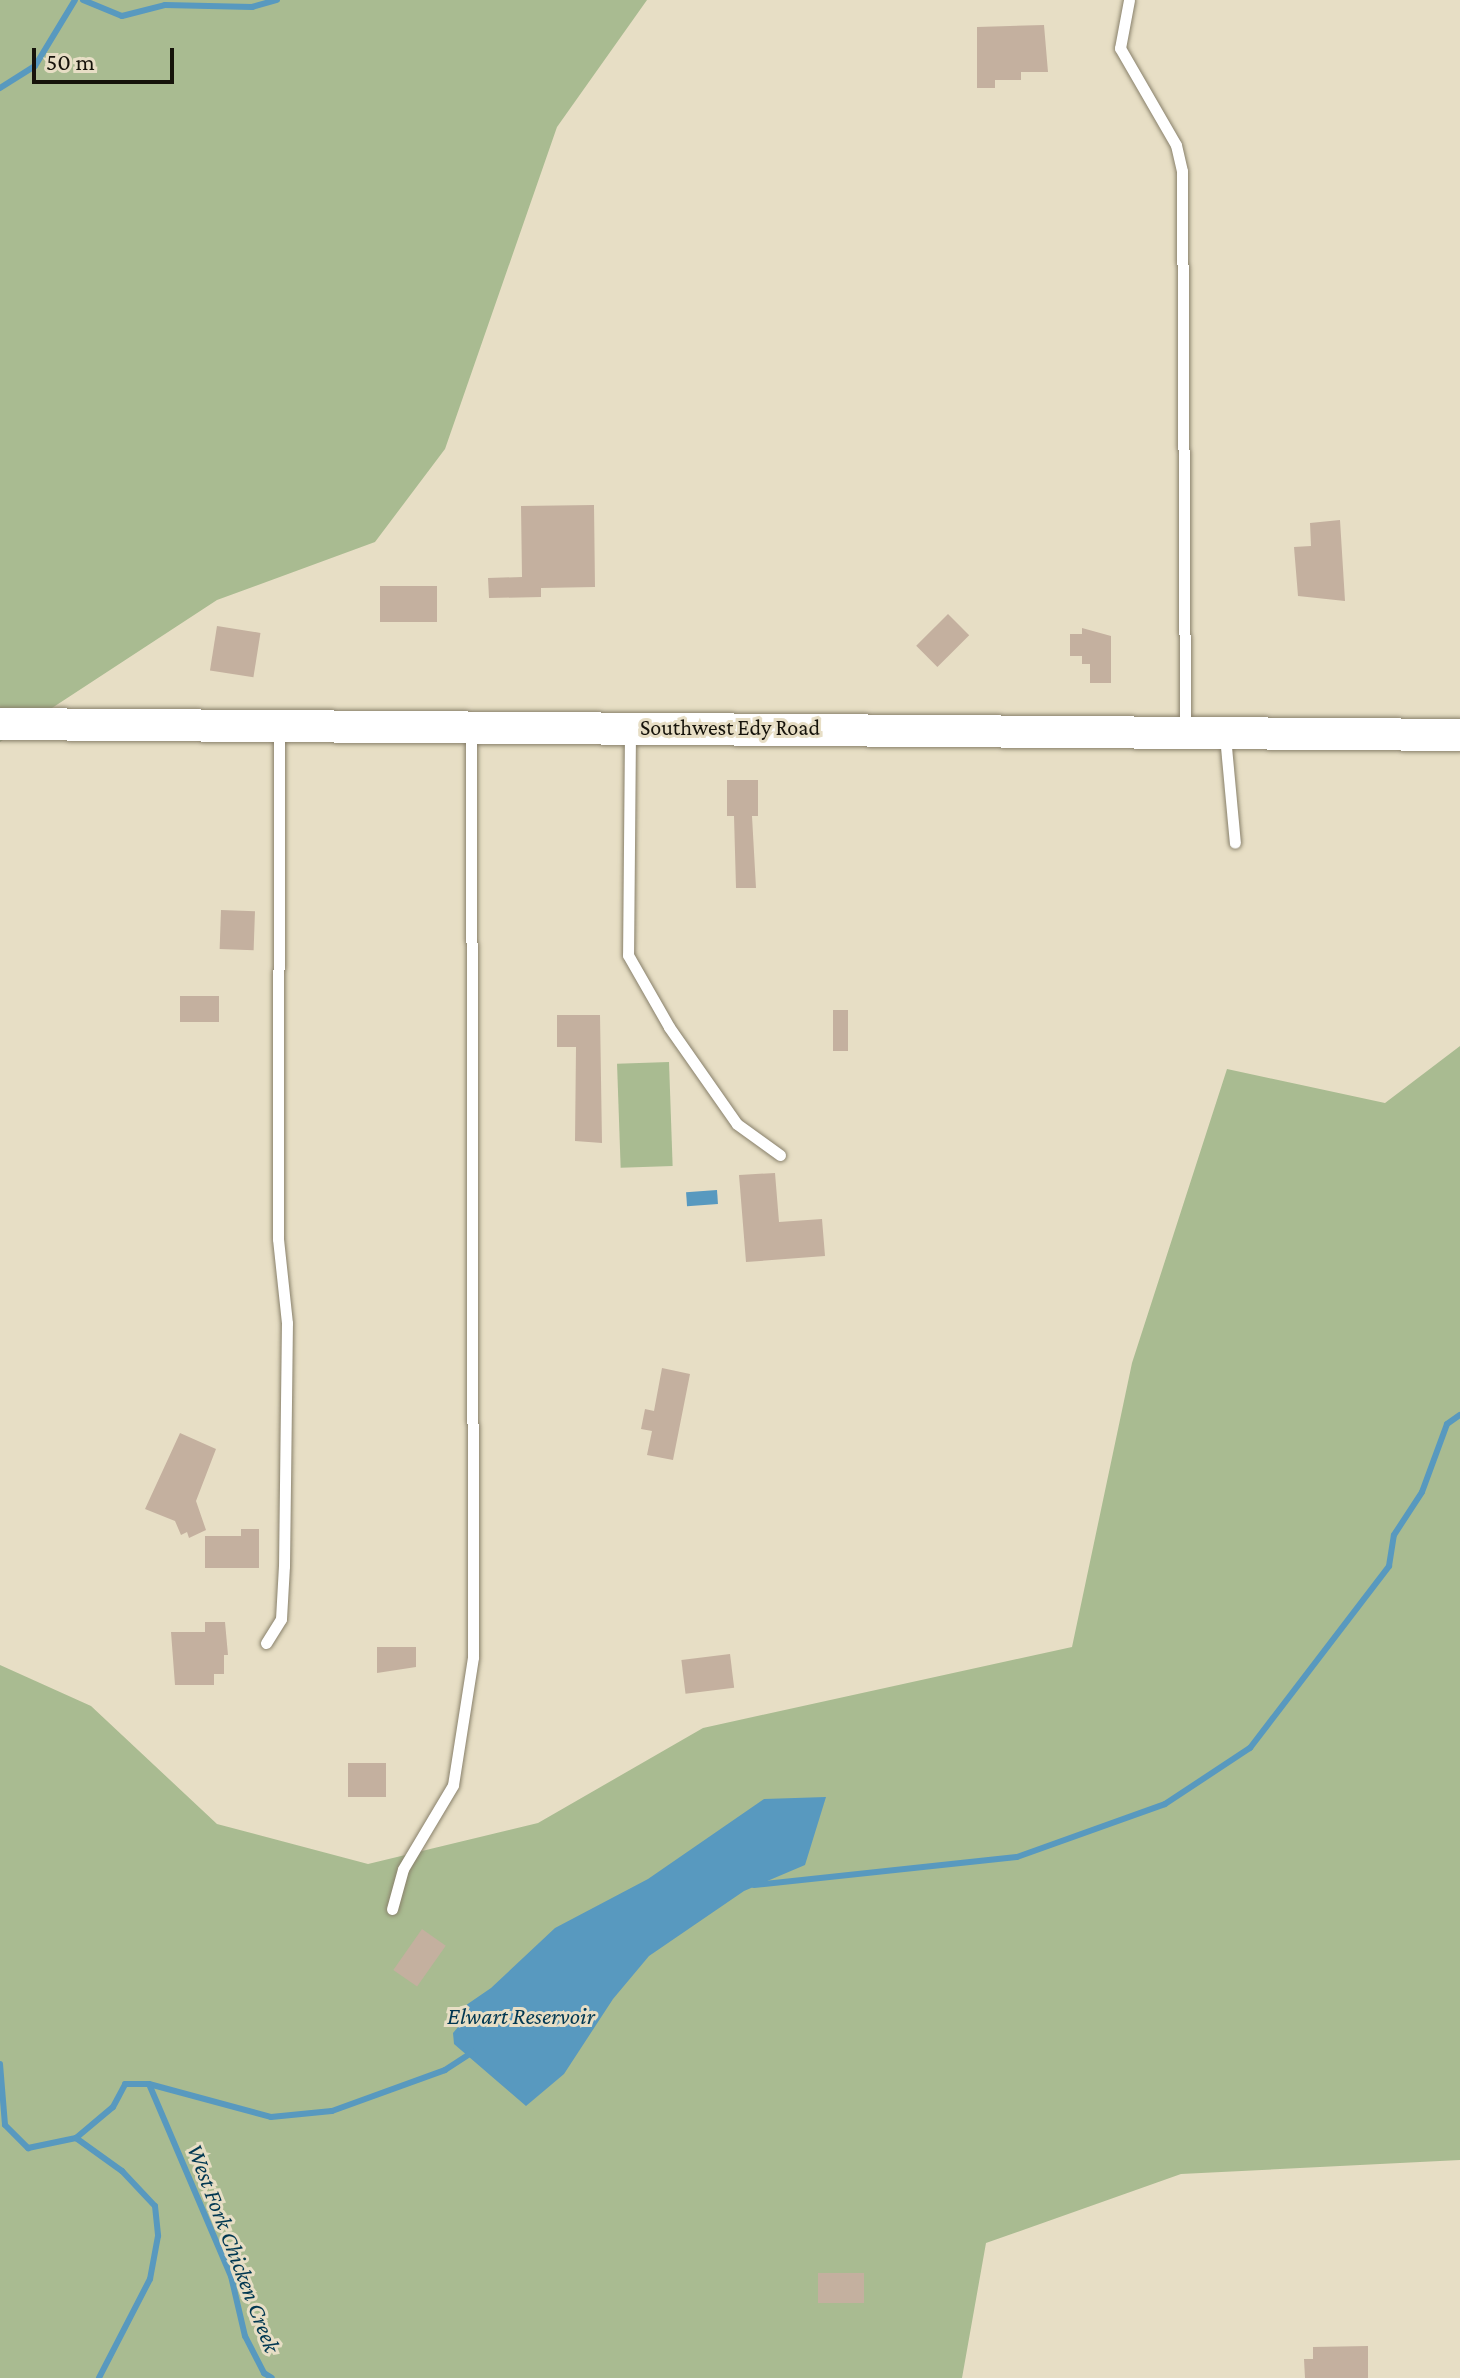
<!DOCTYPE html>
<html>
<head>
<meta charset="utf-8">
<style>
  body { margin:0 }
  #map { position:relative; width:1460px; height:2378px; overflow:hidden; background:#e7dec5; font-family:"Crimson Pro",serif }
  div>[style] { position:absolute }
  .green>* { inset:0; background:#a9bb91; transform-origin:0 0 }
  .water>* { inset:0; background:#5899bf; transform-origin:0 0 }
  .stream>* { height:6px; margin:-3px; padding:0 3px; transform-origin:3px; border-radius:3px; background:#5899bf }
  .building>* { inset:0; background:#c4b09f; transform-origin:0 0 }
  .roads { filter:drop-shadow(0 0 2px #88806a) drop-shadow(0 0 2px #88806a) }
  .lane>* { height:11px; margin:-5.5px; padding:0 5.5px; transform-origin:5.5px; border-radius:5.5px; background:#fff }
  .secondary>* { height:32px; margin:-16px; padding:0 16px; transform-origin:16px; border-radius:16px; background:#fff }
  span { translate:-50% -50%; white-space:nowrap; text-align:center; line-height:1.15; -webkit-text-stroke:6px #e7dec5; paint-order:stroke }
  .street-label { font-size:22px; color:#16130b }
  .water-label { font-size:24px; color:#003751; font-style:italic }
  .scale { position:absolute; left:32px; top:48px; width:142px; height:36px; box-sizing:border-box; border:4px solid #16130b; border-top:0; padding-left:10px; font-size:24px; line-height:28px; white-space:nowrap; color:#16130b; -webkit-text-stroke:6px #e7dec5; paint-order:stroke }
</style>
</head>
<body>
<div id="map">
  <div class="green">
    <i style="clip-path:polygon(0 0,647px 0,557px 127px,445px 449px,375px 542px,217px 600px,0 742px)"></i>
    <i style="clip-path:polygon(1460px 1046px,1460px 2160px,1181px 2174px,986px 2243px,962px 2378px,0 2378px,0 1665px,91px 1706px,217px 1824px,368px 1864px,538px 1823px,703px 1728px,1072px 1647px,1132px 1363px,1227px 1069px,1385px 1103px)"></i>
    <i style="left:669px;top:1062px;width:104px;height:52px;rotate:88deg"></i>
  </div>
  <div class="water">
    <i style="left:717px;top:1190px;width:14px;height:31px;rotate:86deg"></i>
    <i style="clip-path:polygon(826px 1797px,805px 1865px,744px 1891px,649px 1956px,613px 1999px,564px 2074px,526px 2106px,454px 2044px,453px 2033px,464px 2020px,456px 2012px,491px 1988px,555px 1928px,648px 1879px,764px 1799px)"></i>
  </div>
  <div class="stream">
    <i style="left:83px;top:0;width:42px;rotate:22.3deg"></i>
    <i style="left:122px;top:16px;width:44px;rotate:-14.3deg"></i>
    <i style="left:165px;top:5px;width:87px;rotate:1.3deg"></i>
    <i style="left:252px;top:7px;width:26px;rotate:-16deg"></i>
    <i style="left:0;top:88px;width:41px;rotate:-32.2deg"></i>
    <i style="left:35px;top:66px;width:77px;rotate:-58.8deg"></i>
    <i style="left:754px;top:1885px;width:264px;rotate:-6.1deg"></i>
    <i style="left:1017px;top:1857px;width:157px;rotate:-19.7deg"></i>
    <i style="left:1165px;top:1804px;width:102px;rotate:-33.4deg"></i>
    <i style="left:1250px;top:1748px;width:229px;rotate:-52.6deg"></i>
    <i style="left:1389px;top:1566px;width:31px;rotate:-81deg"></i>
    <i style="left:1394px;top:1535px;width:51px;rotate:-56.9deg"></i>
    <i style="left:1422px;top:1492px;width:72px;rotate:-69.8deg"></i>
    <i style="left:1447px;top:1424px;width:16px;rotate:-35deg"></i>
    <i style="left:0;top:2064px;width:61px;rotate:85.3deg"></i>
    <i style="left:5px;top:2125px;width:33px;rotate:45deg"></i>
    <i style="left:28px;top:2148px;width:49px;rotate:-11.8deg"></i>
    <i style="left:76px;top:2138px;width:48px;rotate:-40deg"></i>
    <i style="left:113px;top:2107px;width:26px;rotate:-62deg"></i>
    <i style="left:125px;top:2084px;width:24px"></i>
    <i style="left:149px;top:2084px;width:126px;rotate:15.1deg"></i>
    <i style="left:271px;top:2117px;width:61px;rotate:-5.6deg"></i>
    <i style="left:332px;top:2111px;width:120px;rotate:-19.9deg"></i>
    <i style="left:445px;top:2070px;width:33px;rotate:-33deg"></i>
    <i style="left:149px;top:2084px;width:209px;rotate:66.9deg"></i>
    <i style="left:231px;top:2276px;width:62px;rotate:76.9deg"></i>
    <i style="left:245px;top:2336px;width:42px;rotate:62.8deg"></i>
    <i style="left:264px;top:2373px;width:9px;rotate:32deg"></i>
    <i style="left:76px;top:2138px;width:57px;rotate:35.7deg"></i>
    <i style="left:122px;top:2171px;width:48px;rotate:46.7deg"></i>
    <i style="left:155px;top:2206px;width:30px;rotate:84deg"></i>
    <i style="left:158px;top:2236px;width:44px;rotate:100.5deg"></i>
    <i style="left:150px;top:2279px;width:111px;rotate:117.3deg"></i>
  </div>
  <div class="building">
    <i style="clip-path:polygon(1044px 25px,1048px 72px,1021px 72px,1021px 80px,995px 80px,995px 88px,977px 88px,977px 27px)"></i>
    <i style="clip-path:polygon(594px 505px,595px 587px,541px 588px,541px 597px,489px 598px,488px 578px,522px 577px,521px 506px)"></i>
    <i style="clip-path:polygon(1340px 520px,1345px 601px,1298px 596px,1294px 547px,1311px 546px,1310px 523px)"></i>
    <i style="left:380px;top:586px;width:57px;height:36px"></i>
    <i style="left:948px;top:614px;width:30px;height:45px;rotate:45deg"></i>
    <i style="left:217px;top:626px;width:44px;height:45px;rotate:9deg"></i>
    <i style="clip-path:polygon(1082px 628px,1111px 636px,1111px 683px,1090px 683px,1090px 664px,1082px 664px,1082px 656px,1070px 656px,1070px 634px,1082px 634px)"></i>
    <i style="clip-path:polygon(727px 780px,758px 780px,758px 816px,752px 816px,756px 888px,736px 888px,734px 816px,727px 816px)"></i>
    <i style="left:221px;top:910px;width:34px;height:39px;rotate:2deg"></i>
    <i style="left:180px;top:996px;width:39px;height:26px"></i>
    <i style="left:833px;top:1010px;width:15px;height:41px"></i>
    <i style="clip-path:polygon(557px 1015px,600px 1015px,602px 1143px,575px 1141px,576px 1047px,557px 1047px)"></i>
    <i style="clip-path:polygon(775px 1173px,779px 1222px,822px 1219px,825px 1256px,746px 1262px,739px 1175px)"></i>
    <i style="clip-path:polygon(662px 1368px,690px 1374px,673px 1460px,647px 1455px,652px 1431px,641px 1429px,645px 1409px,654px 1411px)"></i>
    <i style="clip-path:polygon(180px 1433px,216px 1449px,196px 1501px,206px 1530px,189px 1538px,187px 1532px,181px 1535px,175px 1521px,145px 1509px)"></i>
    <i style="clip-path:polygon(241px 1529px,259px 1529px,259px 1568px,205px 1568px,205px 1536px,241px 1536px)"></i>
    <i style="clip-path:polygon(205px 1622px,225px 1622px,228px 1655px,224px 1655px,224px 1674px,214px 1674px,214px 1685px,175px 1685px,171px 1632px,205px 1632px)"></i>
    <i style="clip-path:polygon(377px 1647px,416px 1647px,416px 1667px,377px 1673px)"></i>
    <i style="left:730px;top:1654px;width:34px;height:49px;rotate:83deg"></i>
    <i style="left:348px;top:1763px;width:38px;height:34px"></i>
    <i style="left:422px;top:1929px;width:29px;height:50px;rotate:35deg"></i>
    <i style="left:818px;top:2273px;width:46px;height:30px"></i>
    <i style="clip-path:polygon(1368px 2346px,1368px 2378px,1305px 2378px,1304px 2359px,1313px 2359px,1313px 2347px)"></i>
  </div>
  <div class="roads">
    <div class="lane">
      <i style="left:1129px;top:0;width:49px;rotate:100.6deg"></i>
      <i style="left:1120px;top:48px;width:112px;rotate:60deg"></i>
      <i style="left:1176px;top:145px;width:27px;rotate:77deg"></i>
      <i style="left:1182px;top:171px;width:559px;rotate:89.69deg"></i>
      <i style="left:630px;top:732px;width:223px;rotate:90.5deg"></i>
      <i style="left:628px;top:955px;width:83px;rotate:60.3deg"></i>
      <i style="left:669px;top:1027px;width:118px;rotate:55deg"></i>
      <i style="left:737px;top:1124px;width:53px;rotate:35.8deg"></i>
      <i style="left:1225px;top:736px;width:107px;rotate:84.7deg"></i>
      <i style="left:266px;top:1643px;width:28px;rotate:-58deg"></i>
      <i style="left:281px;top:1619px;width:53px;rotate:-86.8deg"></i>
      <i style="left:284px;top:1566px;width:243px;rotate:-89.3deg"></i>
      <i style="left:287px;top:1323px;width:84px;rotate:-96.1deg"></i>
      <i style="left:278px;top:1239px;width:510px;rotate:-89.89deg"></i>
      <i style="left:392px;top:1909px;width:41px;rotate:-74.6deg"></i>
      <i style="left:403px;top:1869px;width:98px;rotate:-59.2deg"></i>
      <i style="left:453px;top:1785px;width:130px;rotate:-81.1deg"></i>
      <i style="left:473px;top:1657px;width:926px;rotate:-90.12deg"></i>
    </div>
    <div class="secondary">
      <i style="left:0;top:724px;width:1460px;rotate:0.43deg"></i>
    </div>
  </div>
  <div class="street-label">
    <span style="left:730px;top:728px">Southwest Edy Road</span>
  </div>
  <div class="water-label">
    <span style="left:521px;top:2016px">Elwart Reservoir</span>
    <span style="left:234px;top:2248px;rotate:69deg">West Fork Chicken Creek</span>
  </div>
  <div class="scale">50 m</div>
</div>
</body>
</html>
